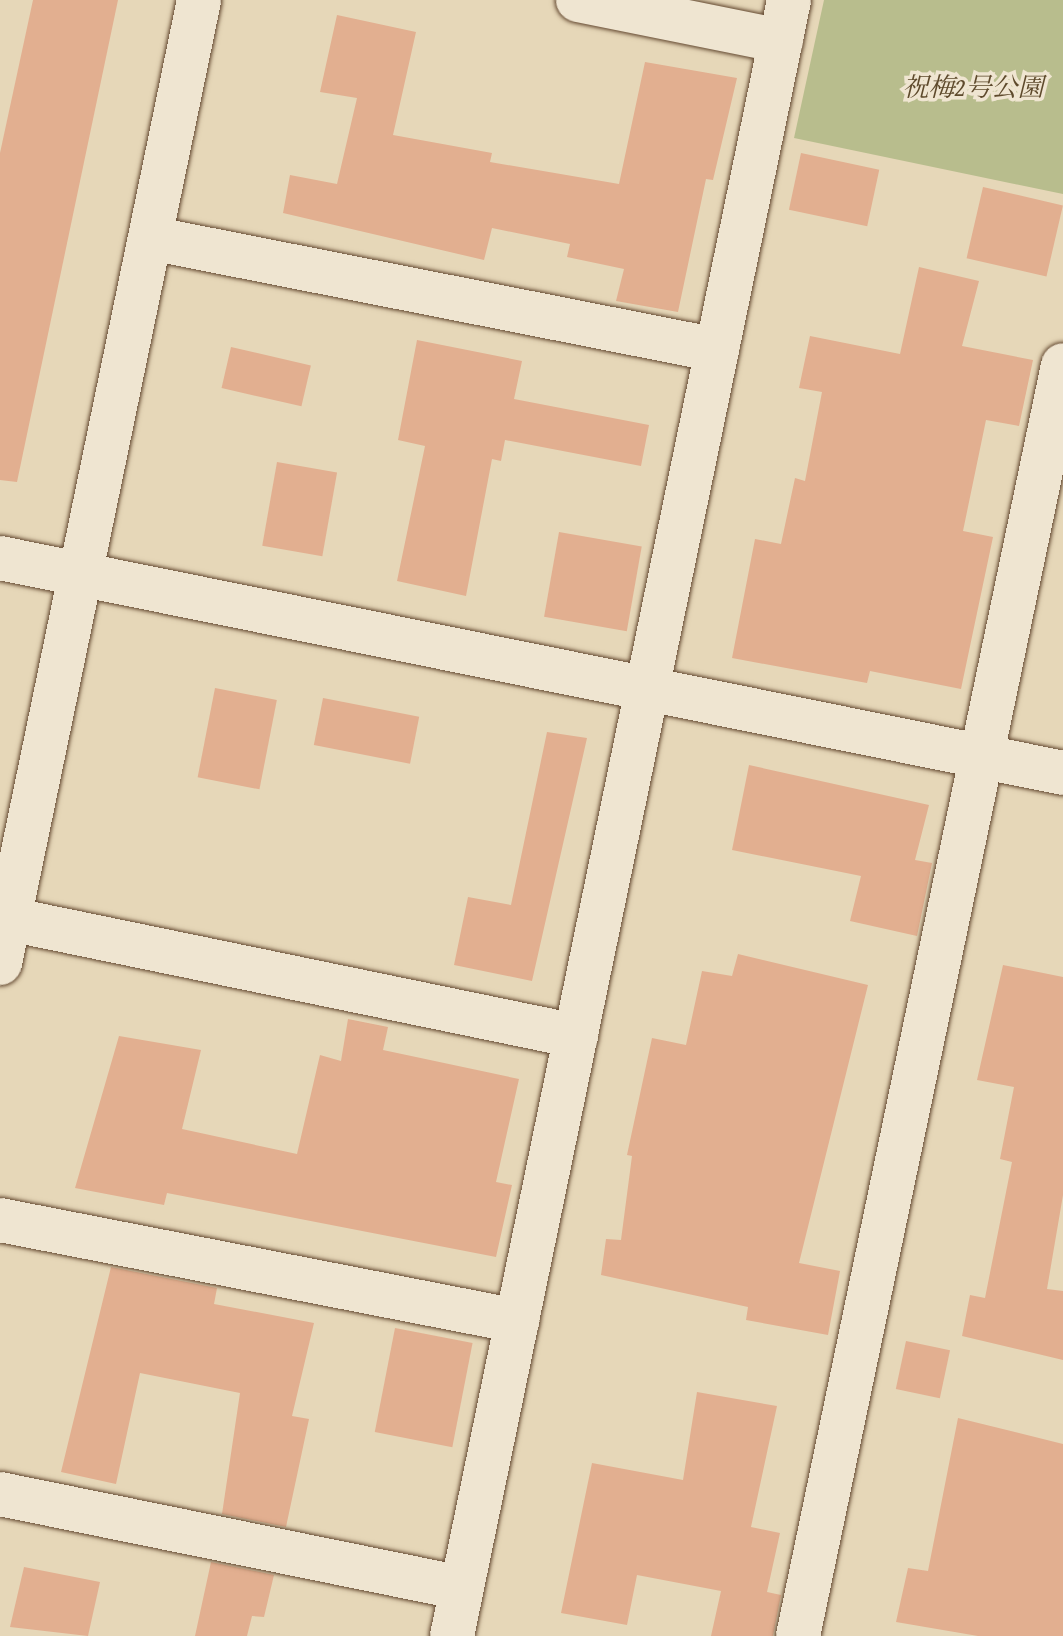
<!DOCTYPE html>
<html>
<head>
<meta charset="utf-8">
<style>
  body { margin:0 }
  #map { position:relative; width:1063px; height:1636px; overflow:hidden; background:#e6d7b8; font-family:"Gentium Book Plus","Noto Serif JP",serif }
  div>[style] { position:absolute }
  .green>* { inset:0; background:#b8bd8d }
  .building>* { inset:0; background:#e2af90; transform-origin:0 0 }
  .roads { filter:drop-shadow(0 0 2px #634830) drop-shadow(0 0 2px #634830) }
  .minor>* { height:44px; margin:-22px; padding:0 22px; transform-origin:22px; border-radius:22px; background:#efe5d1 }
  .tertiary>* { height:44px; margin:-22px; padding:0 22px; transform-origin:22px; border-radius:22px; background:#efe5d1 }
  span { translate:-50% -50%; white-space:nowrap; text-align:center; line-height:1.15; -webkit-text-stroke:7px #efe5d1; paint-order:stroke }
  .park-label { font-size:26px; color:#5e4a2c; font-style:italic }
</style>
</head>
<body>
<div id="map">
  <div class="green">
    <i style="clip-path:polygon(824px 0,1063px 0,1063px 194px,794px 138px)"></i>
  </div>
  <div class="building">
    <i style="clip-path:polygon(33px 0,118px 0,17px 482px,0 480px,0 153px)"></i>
    <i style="clip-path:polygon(337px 15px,416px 32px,393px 135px,492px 153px,490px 162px,619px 184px,645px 62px,737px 78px,713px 180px,706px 179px,678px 312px,616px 301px,624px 269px,567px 257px,570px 244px,492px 228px,484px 260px,283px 213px,290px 175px,337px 184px,357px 98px,320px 92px)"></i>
    <i style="left:801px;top:153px;width:80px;height:58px;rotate:12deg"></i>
    <i style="left:983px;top:187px;width:82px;height:73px;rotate:13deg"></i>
    <i style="clip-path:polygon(919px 267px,979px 281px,962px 346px,1033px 360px,1019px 426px,986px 420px,963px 531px,993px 537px,961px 689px,870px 671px,867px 683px,732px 658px,755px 539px,781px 544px,795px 478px,805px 481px,822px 392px,799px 388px,810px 336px,900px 354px)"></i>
    <i style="clip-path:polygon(417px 340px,522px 361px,514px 399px,649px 425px,641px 466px,505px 440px,501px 461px,492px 459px,466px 596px,397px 581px,425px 446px,398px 440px)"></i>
    <i style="left:231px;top:347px;width:82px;height:42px;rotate:13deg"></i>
    <i style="left:277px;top:462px;width:61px;height:85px;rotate:10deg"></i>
    <i style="left:559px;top:532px;width:84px;height:86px;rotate:10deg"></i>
    <i style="left:215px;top:688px;width:63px;height:91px;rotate:11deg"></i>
    <i style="left:323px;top:698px;width:98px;height:48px;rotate:11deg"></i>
    <i style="clip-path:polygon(547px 732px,587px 738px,532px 981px,454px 965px,468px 897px,511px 905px)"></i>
    <i style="clip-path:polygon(749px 765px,929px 805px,915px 860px,932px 863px,917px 936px,850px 921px,861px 876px,732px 850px)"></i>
    <i style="clip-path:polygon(738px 954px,868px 985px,799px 1263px,840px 1271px,828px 1335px,746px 1320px,748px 1307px,601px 1275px,606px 1239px,621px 1240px,632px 1156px,627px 1155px,652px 1038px,686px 1045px,702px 971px,732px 976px)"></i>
    <i style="clip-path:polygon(1003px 965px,1063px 977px,1063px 1195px,1047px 1289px,1063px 1291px,1063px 1360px,962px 1336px,970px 1295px,985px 1298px,1012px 1162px,1000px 1159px,1014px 1087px,977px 1080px)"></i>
    <i style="clip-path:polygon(348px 1019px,388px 1027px,383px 1050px,519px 1079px,496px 1182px,512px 1185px,496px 1257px,167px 1193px,164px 1205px,75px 1188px,119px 1036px,201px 1050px,182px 1129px,297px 1154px,320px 1055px,341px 1061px)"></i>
    <i style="clip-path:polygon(111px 1267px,217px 1288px,214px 1304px,314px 1323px,292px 1416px,309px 1419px,286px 1527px,222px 1514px,240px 1393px,140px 1373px,116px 1484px,61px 1472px)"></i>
    <i style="left:395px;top:1328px;width:79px;height:106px;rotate:11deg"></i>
    <i style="left:906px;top:1341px;width:45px;height:49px;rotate:12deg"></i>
    <i style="clip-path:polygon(697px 1392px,777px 1406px,751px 1527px,780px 1533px,767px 1592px,781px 1595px,773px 1636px,711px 1636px,721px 1591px,637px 1575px,627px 1625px,561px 1613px,592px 1463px,683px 1480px)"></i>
    <i style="clip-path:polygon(958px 1418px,1063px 1444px,1063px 1636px,978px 1636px,896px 1622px,908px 1568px,928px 1571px)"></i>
    <i style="clip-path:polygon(211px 1562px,274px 1575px,264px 1617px,252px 1616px,247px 1636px,195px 1636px)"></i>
    <i style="clip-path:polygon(24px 1567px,100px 1582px,88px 1636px,10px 1627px)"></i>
  </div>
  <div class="roads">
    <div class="minor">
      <i style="left:578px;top:0;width:207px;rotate:11.4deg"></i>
      <i style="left:150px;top:238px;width:578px;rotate:11.17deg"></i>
      <i style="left:9px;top:919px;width:579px;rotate:11.66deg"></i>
      <i style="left:0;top:1220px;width:527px;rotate:11.05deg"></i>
      <i style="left:0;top:1494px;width:471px;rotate:11.5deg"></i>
      <i style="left:798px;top:1636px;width:1298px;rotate:-78.22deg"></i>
    </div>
    <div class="tertiary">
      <i style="left:0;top:558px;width:1085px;rotate:11.43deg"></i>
      <i style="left:0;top:963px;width:983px;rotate:-78.32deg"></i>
      <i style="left:452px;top:1636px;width:1670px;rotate:-78.36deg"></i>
    </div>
  </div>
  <div class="park-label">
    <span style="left:973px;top:87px">祝梅2号公園</span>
  </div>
</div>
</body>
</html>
